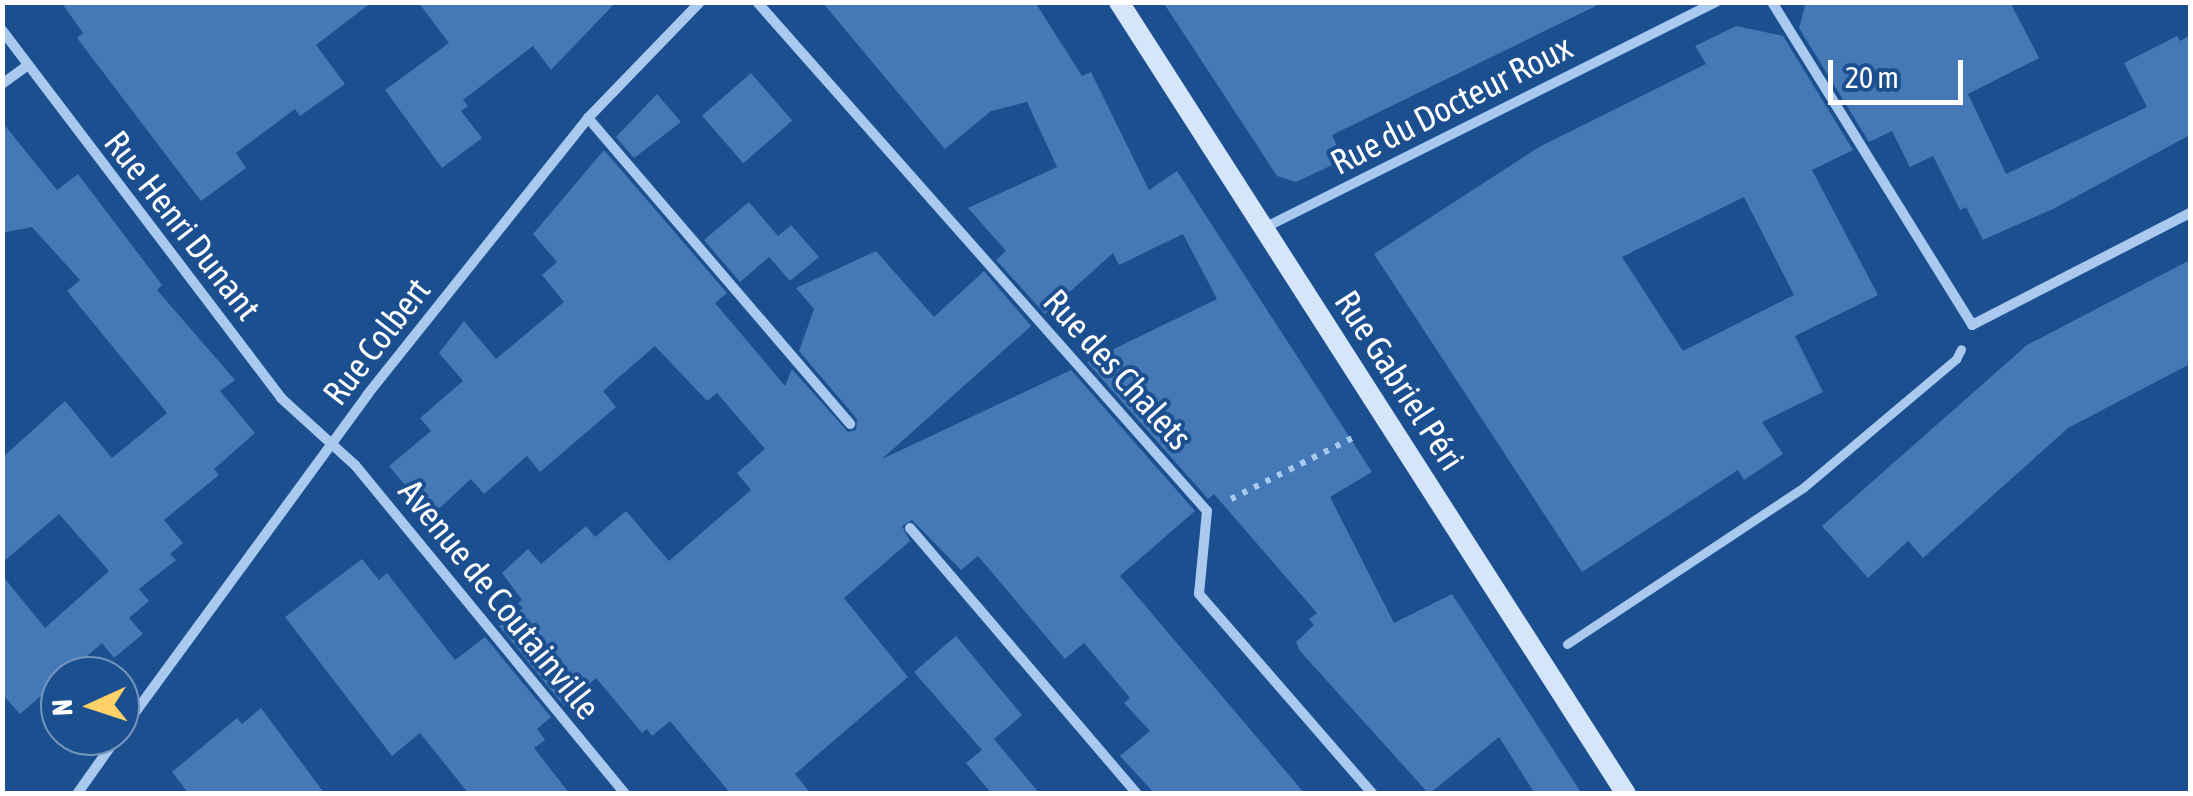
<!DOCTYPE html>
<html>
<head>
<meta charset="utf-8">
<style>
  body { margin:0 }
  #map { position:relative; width:2193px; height:796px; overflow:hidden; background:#1b4f8f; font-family:"Asap Condensed",sans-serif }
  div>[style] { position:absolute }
  .building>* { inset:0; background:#4478b7; transform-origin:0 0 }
  .path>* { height:6px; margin-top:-3px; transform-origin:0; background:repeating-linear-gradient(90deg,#a9c9ee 0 5px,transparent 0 13px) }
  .pedestrian>* { height:9px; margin:-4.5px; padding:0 4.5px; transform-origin:4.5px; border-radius:4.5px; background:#a9c9ee }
  .minor>* { height:10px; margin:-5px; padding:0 5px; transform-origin:5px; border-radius:5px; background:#a9c9ee }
  .secondary>* { height:20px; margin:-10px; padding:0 10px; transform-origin:10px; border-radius:10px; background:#d6e6fa }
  span { translate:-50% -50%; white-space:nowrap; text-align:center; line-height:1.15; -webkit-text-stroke:8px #1b4f8f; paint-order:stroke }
  .street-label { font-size:35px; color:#fff }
  .frame { position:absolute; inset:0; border:5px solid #fff; pointer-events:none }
  .north { position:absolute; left:40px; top:656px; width:100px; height:100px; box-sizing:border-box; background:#1b4f8f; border:2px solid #7695bc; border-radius:50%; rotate:267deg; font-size:28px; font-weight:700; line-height:40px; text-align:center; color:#fff }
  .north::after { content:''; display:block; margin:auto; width:35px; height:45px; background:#ffd166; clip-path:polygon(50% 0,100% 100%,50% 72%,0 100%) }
  .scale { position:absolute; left:1828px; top:60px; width:135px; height:45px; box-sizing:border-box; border:5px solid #fff; border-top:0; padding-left:12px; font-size:30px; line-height:35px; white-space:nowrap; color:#fff; -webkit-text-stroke:8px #1b4f8f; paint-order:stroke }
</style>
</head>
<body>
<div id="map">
  <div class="building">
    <i style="clip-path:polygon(61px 2px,372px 2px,316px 45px,345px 84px,300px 116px,295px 109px,236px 153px,246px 168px,201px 201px,77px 38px,83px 33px)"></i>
    <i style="clip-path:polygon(418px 2px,616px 2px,551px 70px,533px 46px,463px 100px,468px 106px,461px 111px,482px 138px,442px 168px,385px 90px,449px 43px)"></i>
    <i style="clip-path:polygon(822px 2px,1035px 2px,1082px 76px,1091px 72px,1149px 190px,1177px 171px,1372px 472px,1330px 497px,1394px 623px,1452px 594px,1582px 794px,1535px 794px,1499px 737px,1429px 794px,1300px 651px,1296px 642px,1314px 625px,1309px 619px,1317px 613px,1214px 494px,1208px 499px,1087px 362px,1217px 299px,1183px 234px,1119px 265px,1113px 253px,1045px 314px,996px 260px,1006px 251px,968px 208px,1057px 167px,1027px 102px,991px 111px,945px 149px)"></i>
    <i style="clip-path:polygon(1163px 2px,1604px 2px,1332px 135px,1343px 160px,1296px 182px,1277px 176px)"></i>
    <i style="clip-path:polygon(1806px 2px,2010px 2px,2039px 58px,1968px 94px,2006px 174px,2147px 107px,2124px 63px,2177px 36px,2180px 41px,2190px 35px,2190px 135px,2055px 208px,1983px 240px,1966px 207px,1960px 210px,1933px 156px,1910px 167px,1892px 131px,1869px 142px,1799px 28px)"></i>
    <i style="clip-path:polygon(evenodd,1736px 26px,1783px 36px,1853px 150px,1812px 170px,1878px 295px,1795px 336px,1823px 392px,1762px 422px,1783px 454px,1744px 480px,1738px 470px,1582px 572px,1374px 254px,1539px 147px,1706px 64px,1695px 46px,1736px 26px,1744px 197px,1794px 295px,1683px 351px,1622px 257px,1744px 197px)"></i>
    <i style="left:751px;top:73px;width:63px;height:65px;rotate:49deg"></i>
    <i style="clip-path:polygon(657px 94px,681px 122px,634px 158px,616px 137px)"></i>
    <i style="clip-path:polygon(2px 122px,57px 190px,78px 174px,162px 285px,157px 290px,235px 380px,220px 391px,255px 433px,214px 469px,219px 475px,164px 520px,183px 543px,170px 554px,176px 560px,139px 589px,149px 601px,129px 618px,143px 634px,114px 658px,102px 643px,20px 714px,2px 694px,2px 575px,45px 628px,109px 571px,59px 514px,2px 563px,2px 458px,65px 401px,112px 458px,167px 413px,67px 291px,80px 280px,32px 227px,2px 233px)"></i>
    <i style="clip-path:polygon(604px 150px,727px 293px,715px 303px,785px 386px,792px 369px,848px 432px,856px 430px,857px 419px,799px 351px,814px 309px,796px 288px,876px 251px,934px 317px,984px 271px,1031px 326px,882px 459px,1071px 370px,1195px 511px,1120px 576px,1305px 794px,1155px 794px,1120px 756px,1150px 731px,1124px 703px,1130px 698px,1084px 643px,1065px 659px,978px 556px,961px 570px,912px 520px,902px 526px,910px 541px,844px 598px,908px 677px,795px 774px,811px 794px,731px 794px,670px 721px,652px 736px,647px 729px,642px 733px,596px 678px,564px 706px,499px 626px,523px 608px,518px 603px,522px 600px,502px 573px,528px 549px,541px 564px,586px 526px,595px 537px,626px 511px,669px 561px,751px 490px,737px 473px,765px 449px,717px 393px,707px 401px,655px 346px,603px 391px,616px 407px,540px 472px,527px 456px,484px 494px,471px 479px,431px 516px,389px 466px,431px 431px,420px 418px,463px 381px,439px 353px,464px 321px,496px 359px,564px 302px,542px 275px,557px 262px,533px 234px)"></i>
    <i style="clip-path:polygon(749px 202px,778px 236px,791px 225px,819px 257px,790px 281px,769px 257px,740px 282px,704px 240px)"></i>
    <i style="clip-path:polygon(2190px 260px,2190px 364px,2068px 428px,1923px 558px,1908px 541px,1868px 578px,1822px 526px,2027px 345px)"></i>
    <i style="clip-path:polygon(362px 559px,379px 580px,387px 573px,455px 660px,485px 637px,551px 717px,537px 729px,545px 740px,534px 748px,570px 794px,469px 794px,420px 733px,392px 756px,285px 617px)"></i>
    <i style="clip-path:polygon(956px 636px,1022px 715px,994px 739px,1040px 794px,992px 794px,966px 763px,982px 750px,914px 672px)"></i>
    <i style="clip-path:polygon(261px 708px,325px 794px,189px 794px,172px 772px,237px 718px,242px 724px)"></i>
  </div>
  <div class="path">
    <i style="left:1231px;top:499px;width:142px;rotate:-26.7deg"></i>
  </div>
  <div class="pedestrian">
    <i style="left:1567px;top:644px;width:284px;rotate:-33.5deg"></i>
    <i style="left:1804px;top:487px;width:199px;rotate:-40.1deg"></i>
    <i style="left:1956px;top:359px;width:11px;rotate:-63deg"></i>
  </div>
  <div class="minor">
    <i style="left:757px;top:2px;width:679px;rotate:48.52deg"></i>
    <i style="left:1207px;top:511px;width:83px;rotate:95.5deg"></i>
    <i style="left:1199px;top:594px;width:265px;rotate:49deg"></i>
    <i style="left:1772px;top:2px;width:380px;rotate:58.2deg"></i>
    <i style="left:1972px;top:325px;width:245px;rotate:-27.2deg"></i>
    <i style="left:2px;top:30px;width:462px;rotate:52.8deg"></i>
    <i style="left:281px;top:398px;width:100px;rotate:42.2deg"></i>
    <i style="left:355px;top:465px;width:426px;rotate:50.6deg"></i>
    <i style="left:2px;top:84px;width:31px;rotate:-36deg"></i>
    <i style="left:588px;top:118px;width:403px;rotate:49.4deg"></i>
    <i style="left:1264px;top:228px;width:505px;rotate:-26.57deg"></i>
    <i style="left:910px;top:528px;width:350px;rotate:49.5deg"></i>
    <i style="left:120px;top:733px;width:419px;rotate:-53.8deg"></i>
    <i style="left:367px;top:395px;width:354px;rotate:-51.4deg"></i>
    <i style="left:588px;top:118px;width:161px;rotate:-46deg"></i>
    <i style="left:77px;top:794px;width:71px;rotate:-54.7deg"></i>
  </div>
  <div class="secondary">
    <i style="left:1119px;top:2px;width:940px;rotate:57.37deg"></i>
  </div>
  <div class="street-label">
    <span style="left:1451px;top:104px;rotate:-27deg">Rue du Docteur Roux</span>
    <span style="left:183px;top:225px;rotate:52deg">Rue Henri Dunant</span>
    <span style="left:376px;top:341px;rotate:-52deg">Rue Colbert</span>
    <span style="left:1118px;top:369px;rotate:48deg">Rue des Chalets</span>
    <span style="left:1400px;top:380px;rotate:57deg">Rue Gabriel Péri</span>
    <span style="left:500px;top:599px;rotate:51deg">Avenue de Coutainville</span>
  </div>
  <div class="frame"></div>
  <div class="north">N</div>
  <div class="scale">20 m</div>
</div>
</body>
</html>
